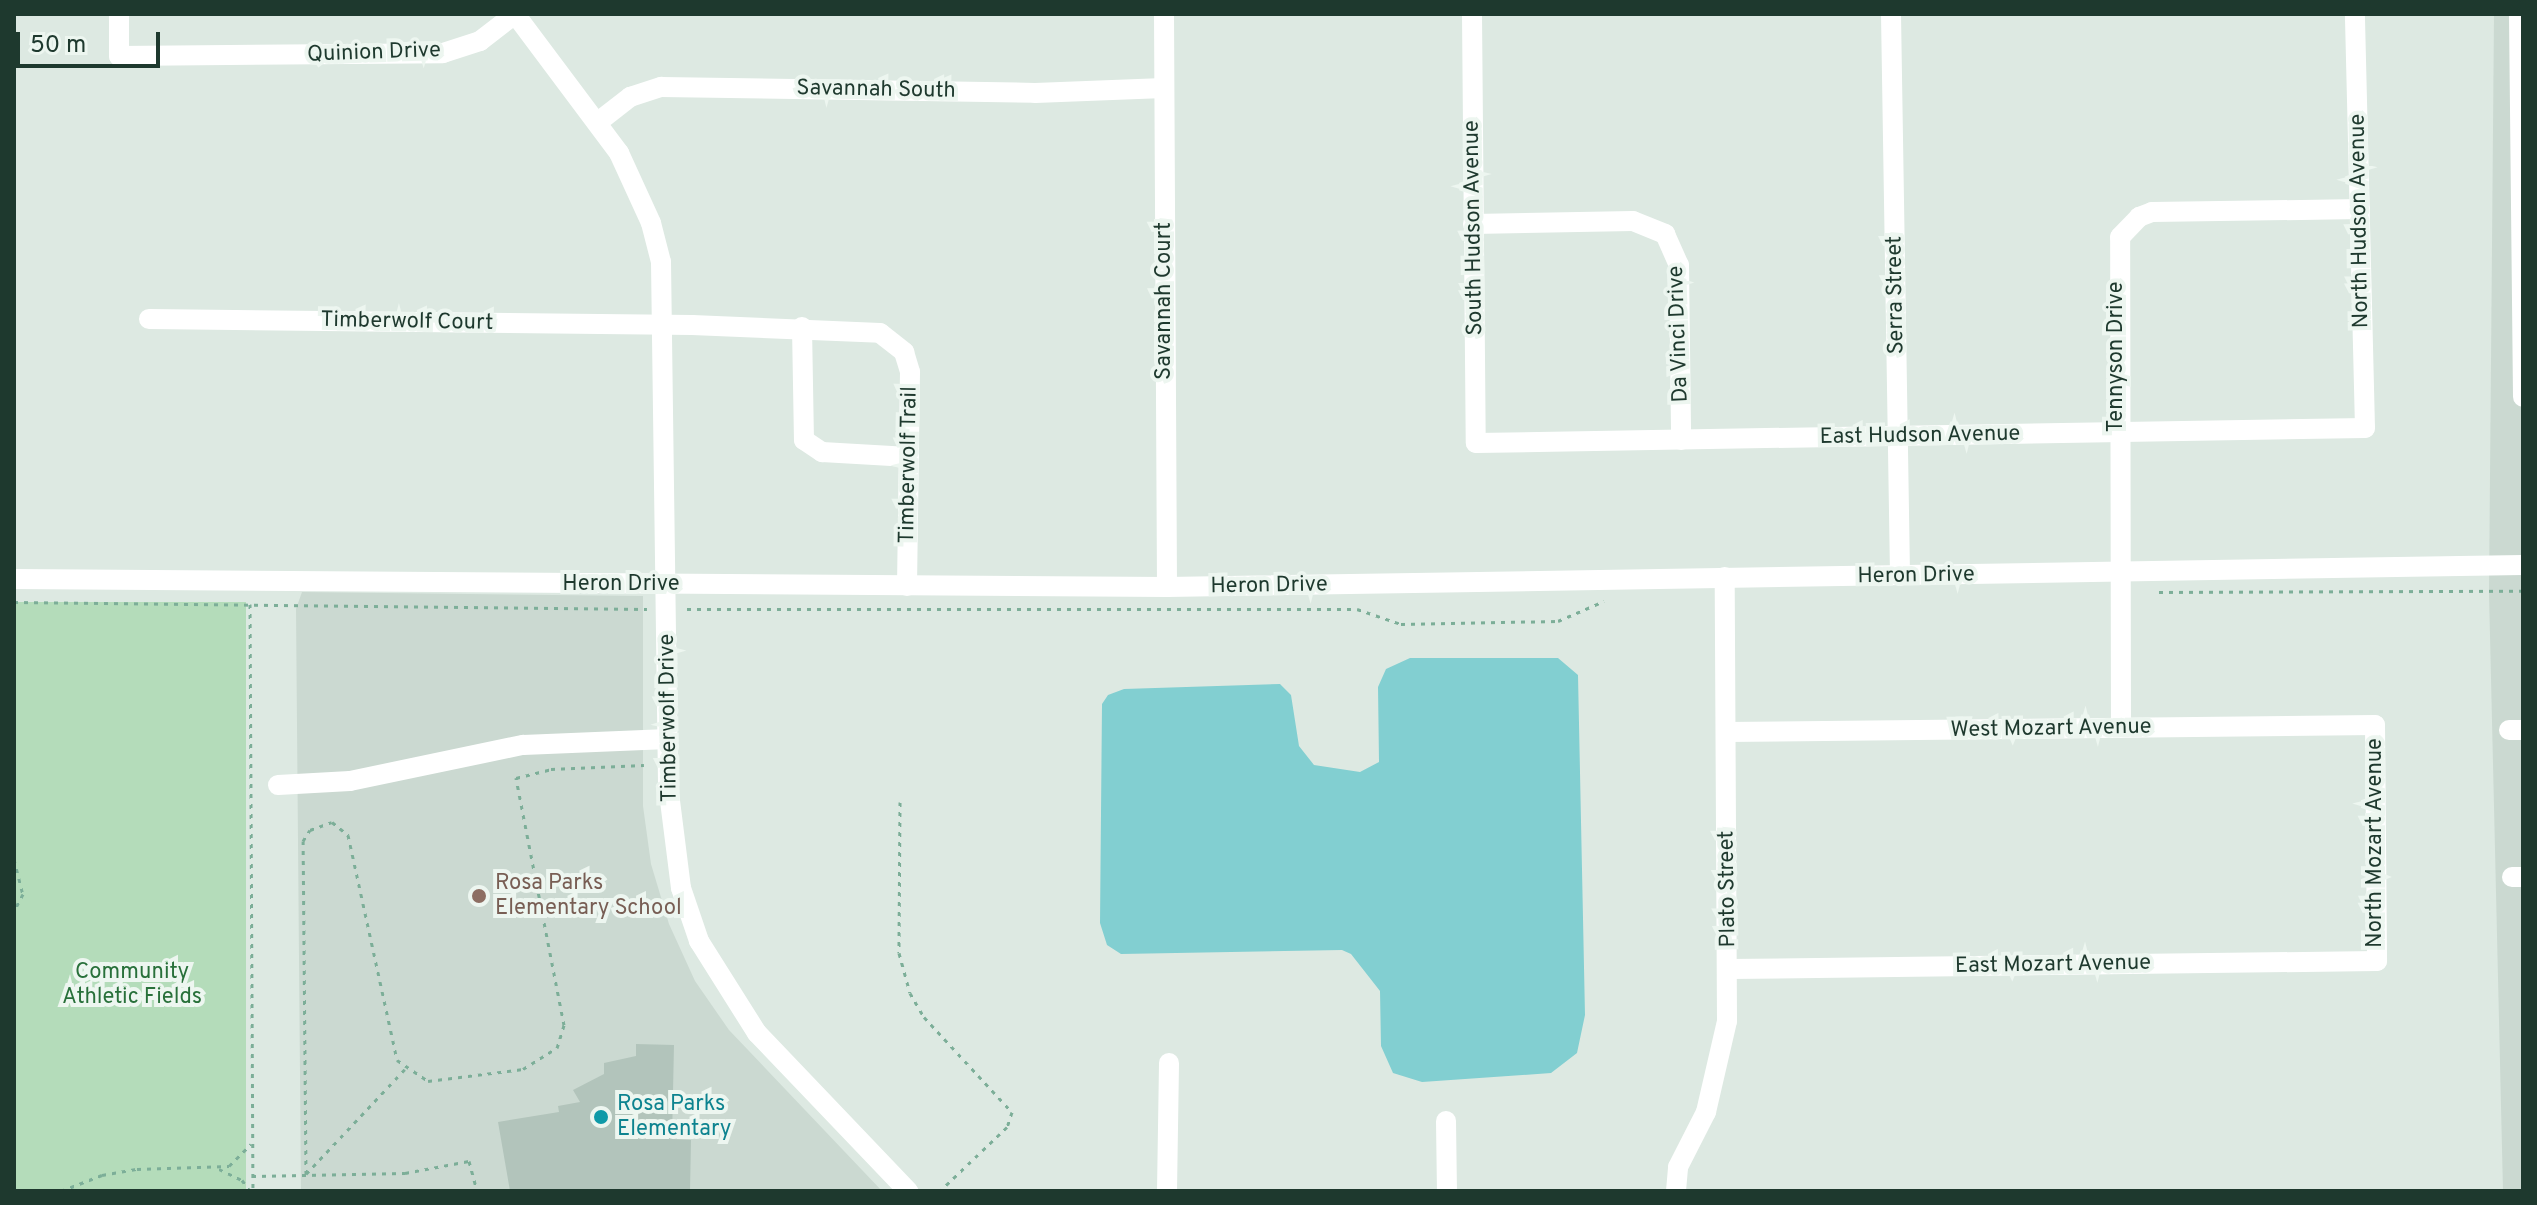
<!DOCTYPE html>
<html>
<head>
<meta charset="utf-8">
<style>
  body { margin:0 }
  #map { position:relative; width:2537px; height:1205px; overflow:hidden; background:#dde9e2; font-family:Overpass,sans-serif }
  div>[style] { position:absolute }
  .built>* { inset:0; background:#cbd9d1 }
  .green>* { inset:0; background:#b4dcba; transform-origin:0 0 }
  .water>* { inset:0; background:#82cfd1 }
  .building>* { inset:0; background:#b2c4bb }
  .path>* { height:3px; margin-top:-1.5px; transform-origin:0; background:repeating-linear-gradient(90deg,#7cae98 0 4px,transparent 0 10px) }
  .minor>* { height:20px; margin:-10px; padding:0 10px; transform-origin:10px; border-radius:10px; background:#fff }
  .dots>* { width:22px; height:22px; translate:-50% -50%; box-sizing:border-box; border:4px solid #edf6f0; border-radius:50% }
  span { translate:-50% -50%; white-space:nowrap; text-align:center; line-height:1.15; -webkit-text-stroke:8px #edf6f0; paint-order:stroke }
  .street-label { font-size:22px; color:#1e392e }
  .education-label { font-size:22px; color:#785e54 }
  .left { translate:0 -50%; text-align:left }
  .park-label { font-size:22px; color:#28703a }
  .culture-label { font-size:22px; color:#0d838f }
  .frame { position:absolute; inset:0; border:16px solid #1e392e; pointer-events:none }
  .scale { position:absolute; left:16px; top:32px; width:144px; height:36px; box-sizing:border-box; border:4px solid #1e392e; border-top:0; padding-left:10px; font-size:24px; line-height:28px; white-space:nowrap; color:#1e392e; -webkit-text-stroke:6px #edf6f0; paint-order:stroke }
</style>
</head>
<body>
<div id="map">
  <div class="built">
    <i style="clip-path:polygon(2494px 14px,2523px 14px,2523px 1191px,2503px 1191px,2489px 593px)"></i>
    <i style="clip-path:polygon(302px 592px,643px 596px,643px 806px,651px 864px,669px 924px,695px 981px,729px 1030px,882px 1191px,301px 1191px,296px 609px)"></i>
  </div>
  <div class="green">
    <i style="left:14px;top:602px;width:232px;height:589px"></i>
  </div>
  <div class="water">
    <i style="clip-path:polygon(1410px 658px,1558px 658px,1578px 675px,1585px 1015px,1577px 1053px,1551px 1073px,1422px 1082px,1393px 1073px,1381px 1046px,1380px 991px,1351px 954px,1342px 950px,1121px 954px,1107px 945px,1100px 923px,1102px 704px,1108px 695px,1124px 689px,1280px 684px,1291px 695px,1299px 746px,1314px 765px,1360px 772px,1379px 762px,1378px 687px,1386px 669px)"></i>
  </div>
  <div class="building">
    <i style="clip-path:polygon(636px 1044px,674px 1045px,672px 1139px,691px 1140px,690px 1191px,510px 1191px,498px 1122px,559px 1112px,558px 1106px,580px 1102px,573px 1090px,604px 1074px,604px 1063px,636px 1056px)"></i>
  </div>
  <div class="path">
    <i style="left:2159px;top:592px;width:364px;rotate:-0.2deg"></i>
    <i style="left:14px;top:602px;width:633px;rotate:0.63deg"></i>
    <i style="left:250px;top:604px;width:587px;rotate:89.71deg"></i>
    <i style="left:687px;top:609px;width:670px"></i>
    <i style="left:1357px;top:609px;width:46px;rotate:18.8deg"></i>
    <i style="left:1401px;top:624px;width:157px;rotate:-1.1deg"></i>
    <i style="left:1558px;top:621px;width:50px;rotate:-23.5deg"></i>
    <i style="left:900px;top:802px;width:151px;rotate:90.4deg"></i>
    <i style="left:899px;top:953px;width:41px;rotate:74.6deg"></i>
    <i style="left:910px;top:993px;width:28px;rotate:60deg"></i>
    <i style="left:924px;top:1017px;width:129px;rotate:47.2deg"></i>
    <i style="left:1012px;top:1112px;width:16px;rotate:108deg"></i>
    <i style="left:1007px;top:1127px;width:90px;rotate:136.4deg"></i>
    <i style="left:14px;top:859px;width:36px;rotate:76deg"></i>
    <i style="left:23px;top:894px;width:19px;rotate:118deg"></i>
    <i style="left:219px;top:1169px;width:25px;rotate:26deg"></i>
    <i style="left:242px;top:1180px;width:14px;rotate:54deg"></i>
    <i style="left:306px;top:1174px;width:333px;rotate:-90.5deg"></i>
    <i style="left:303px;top:841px;width:13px;rotate:-58deg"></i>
    <i style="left:310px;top:830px;width:23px;rotate:-20deg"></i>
    <i style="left:332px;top:822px;width:21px;rotate:39deg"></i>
    <i style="left:348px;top:835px;width:230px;rotate:77.7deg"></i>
    <i style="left:397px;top:1060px;width:37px;rotate:34deg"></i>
    <i style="left:428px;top:1081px;width:96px;rotate:-7.2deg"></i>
    <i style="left:523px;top:1069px;width:40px;rotate:-32deg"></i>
    <i style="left:557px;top:1048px;width:24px;rotate:-73deg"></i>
    <i style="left:564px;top:1025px;width:252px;rotate:-101deg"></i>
    <i style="left:516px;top:778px;width:36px;rotate:-14deg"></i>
    <i style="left:551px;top:769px;width:93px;rotate:-2.5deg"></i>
    <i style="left:306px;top:1174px;width:144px;rotate:-46.7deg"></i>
    <i style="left:252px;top:1176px;width:153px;rotate:-1.1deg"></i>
    <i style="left:405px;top:1173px;width:65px;rotate:-10.6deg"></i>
    <i style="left:469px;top:1161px;width:31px;rotate:75deg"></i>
    <i style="left:61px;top:1191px;width:44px;rotate:-21.3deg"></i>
    <i style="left:102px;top:1175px;width:36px;rotate:-10deg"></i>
    <i style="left:137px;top:1169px;width:92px;rotate:-1.9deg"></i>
    <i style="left:229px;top:1166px;width:31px;rotate:-45deg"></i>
  </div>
  <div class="minor">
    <i style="left:119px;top:14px;width:42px;rotate:90deg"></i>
    <i style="left:119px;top:56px;width:324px;rotate:-0.5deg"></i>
    <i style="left:443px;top:53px;width:39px;rotate:-18deg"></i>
    <i style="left:480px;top:41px;width:44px;rotate:-37.6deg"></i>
    <i style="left:515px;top:14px;width:174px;rotate:53.2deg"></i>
    <i style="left:619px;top:153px;width:77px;rotate:65.4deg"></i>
    <i style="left:651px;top:223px;width:40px;rotate:75.6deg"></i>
    <i style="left:661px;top:262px;width:523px;rotate:89.23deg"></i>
    <i style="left:668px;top:785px;width:104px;rotate:82.8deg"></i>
    <i style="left:681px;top:888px;width:56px;rotate:71.2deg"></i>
    <i style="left:699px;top:941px;width:109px;rotate:57.8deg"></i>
    <i style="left:757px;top:1033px;width:219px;rotate:46.3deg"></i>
    <i style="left:1164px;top:14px;width:573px;rotate:89.7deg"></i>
    <i style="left:1472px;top:14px;width:429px;rotate:89.5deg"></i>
    <i style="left:1476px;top:443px;width:889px;rotate:-0.97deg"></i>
    <i style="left:2365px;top:428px;width:414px;rotate:-91.4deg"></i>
    <i style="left:1891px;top:14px;width:562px;rotate:89.08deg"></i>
    <i style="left:2519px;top:14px;width:383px;rotate:89.4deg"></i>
    <i style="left:598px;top:122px;width:41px;rotate:-38deg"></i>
    <i style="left:630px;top:97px;width:33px;rotate:-18deg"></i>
    <i style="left:661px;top:87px;width:374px;rotate:0.9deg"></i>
    <i style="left:1035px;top:93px;width:129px;rotate:-2.2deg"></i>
    <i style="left:1473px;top:224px;width:160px;rotate:-1.1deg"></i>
    <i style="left:1633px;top:221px;width:35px;rotate:22deg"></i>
    <i style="left:1665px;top:234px;width:34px;rotate:66deg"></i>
    <i style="left:1679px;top:265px;width:175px;rotate:89.3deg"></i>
    <i style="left:149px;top:319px;width:543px;rotate:0.63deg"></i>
    <i style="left:692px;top:325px;width:188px;rotate:2.4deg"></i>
    <i style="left:880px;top:333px;width:31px;rotate:38deg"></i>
    <i style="left:904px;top:352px;width:21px;rotate:73deg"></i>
    <i style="left:910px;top:372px;width:214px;rotate:90.8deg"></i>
    <i style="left:802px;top:327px;width:113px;rotate:89deg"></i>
    <i style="left:804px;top:440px;width:22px;rotate:34deg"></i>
    <i style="left:822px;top:452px;width:87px;rotate:3.3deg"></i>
    <i style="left:14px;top:579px;width:1153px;rotate:0.4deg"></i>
    <i style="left:1167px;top:587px;width:1356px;rotate:-0.93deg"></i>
    <i style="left:2121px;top:728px;width:491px;rotate:-90.1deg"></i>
    <i style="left:2120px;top:237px;width:28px;rotate:-46deg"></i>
    <i style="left:2139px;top:217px;width:14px;rotate:-21deg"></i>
    <i style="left:2152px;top:212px;width:208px;rotate:-0.8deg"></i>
    <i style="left:2509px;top:730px;width:14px"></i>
    <i style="left:1726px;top:732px;width:649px;rotate:-0.62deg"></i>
    <i style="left:2375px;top:725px;width:236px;rotate:89.5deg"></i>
    <i style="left:2377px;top:961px;width:648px;rotate:179.29deg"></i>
    <i style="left:278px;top:785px;width:72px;rotate:-3.2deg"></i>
    <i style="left:350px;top:781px;width:177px;rotate:-11.8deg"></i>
    <i style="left:523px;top:745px;width:145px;rotate:-2.4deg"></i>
    <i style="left:2512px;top:877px;width:11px"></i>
    <i style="left:1446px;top:1121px;width:70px;rotate:89.2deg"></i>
    <i style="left:1167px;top:1191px;width:128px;rotate:-89.1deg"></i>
    <i style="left:1676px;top:1191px;width:24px;rotate:-85deg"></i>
    <i style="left:1678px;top:1167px;width:62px;rotate:-63deg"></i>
    <i style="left:1706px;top:1112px;width:93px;rotate:-77deg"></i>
    <i style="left:1727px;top:1021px;width:444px;rotate:-90.3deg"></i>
  </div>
  <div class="dots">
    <i style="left:479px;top:896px;background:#8d6e63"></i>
    <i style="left:601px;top:1117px;background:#0f9aa8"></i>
  </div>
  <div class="street-label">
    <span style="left:374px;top:53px;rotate:-2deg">Quinion Drive</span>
    <span style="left:876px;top:90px;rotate:1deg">Savannah South</span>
    <span style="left:2360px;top:221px;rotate:-91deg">North Hudson Avenue</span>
    <span style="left:1474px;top:228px;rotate:-91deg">South Hudson Avenue</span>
    <span style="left:1896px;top:295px;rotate:-91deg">Serra Street</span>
    <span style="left:1165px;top:301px;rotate:-90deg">Savannah Court</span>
    <span style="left:407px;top:322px;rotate:1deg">Timberwolf Court</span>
    <span style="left:1679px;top:334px;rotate:-92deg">Da Vinci Drive</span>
    <span style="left:2117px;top:357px;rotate:-90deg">Tennyson Drive</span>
    <span style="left:1920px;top:436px;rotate:-1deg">East Hudson Avenue</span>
    <span style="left:909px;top:465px;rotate:-89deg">Timberwolf Trail</span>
    <span style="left:1916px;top:576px;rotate:-1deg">Heron Drive</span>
    <span style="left:621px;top:585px">Heron Drive</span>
    <span style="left:1269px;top:586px;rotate:-1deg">Heron Drive</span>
    <span style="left:669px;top:718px;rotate:-91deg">Timberwolf Drive</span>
    <span style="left:2051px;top:729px;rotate:-1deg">West Mozart Avenue</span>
    <span style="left:2376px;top:843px;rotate:-90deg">North Mozart Avenue</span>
    <span style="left:1728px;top:889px;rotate:-91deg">Plato Street</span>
    <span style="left:2053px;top:965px;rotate:-1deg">East Mozart Avenue</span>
  </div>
  <div class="education-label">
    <span class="left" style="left:495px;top:896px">Rosa Parks<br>Elementary School</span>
  </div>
  <div class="park-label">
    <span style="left:132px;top:985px">Community<br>Athletic Fields</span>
  </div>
  <div class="culture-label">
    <span class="left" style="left:617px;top:1117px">Rosa Parks<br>Elementary</span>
  </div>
  <div class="frame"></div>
  <div class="scale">50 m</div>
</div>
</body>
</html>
